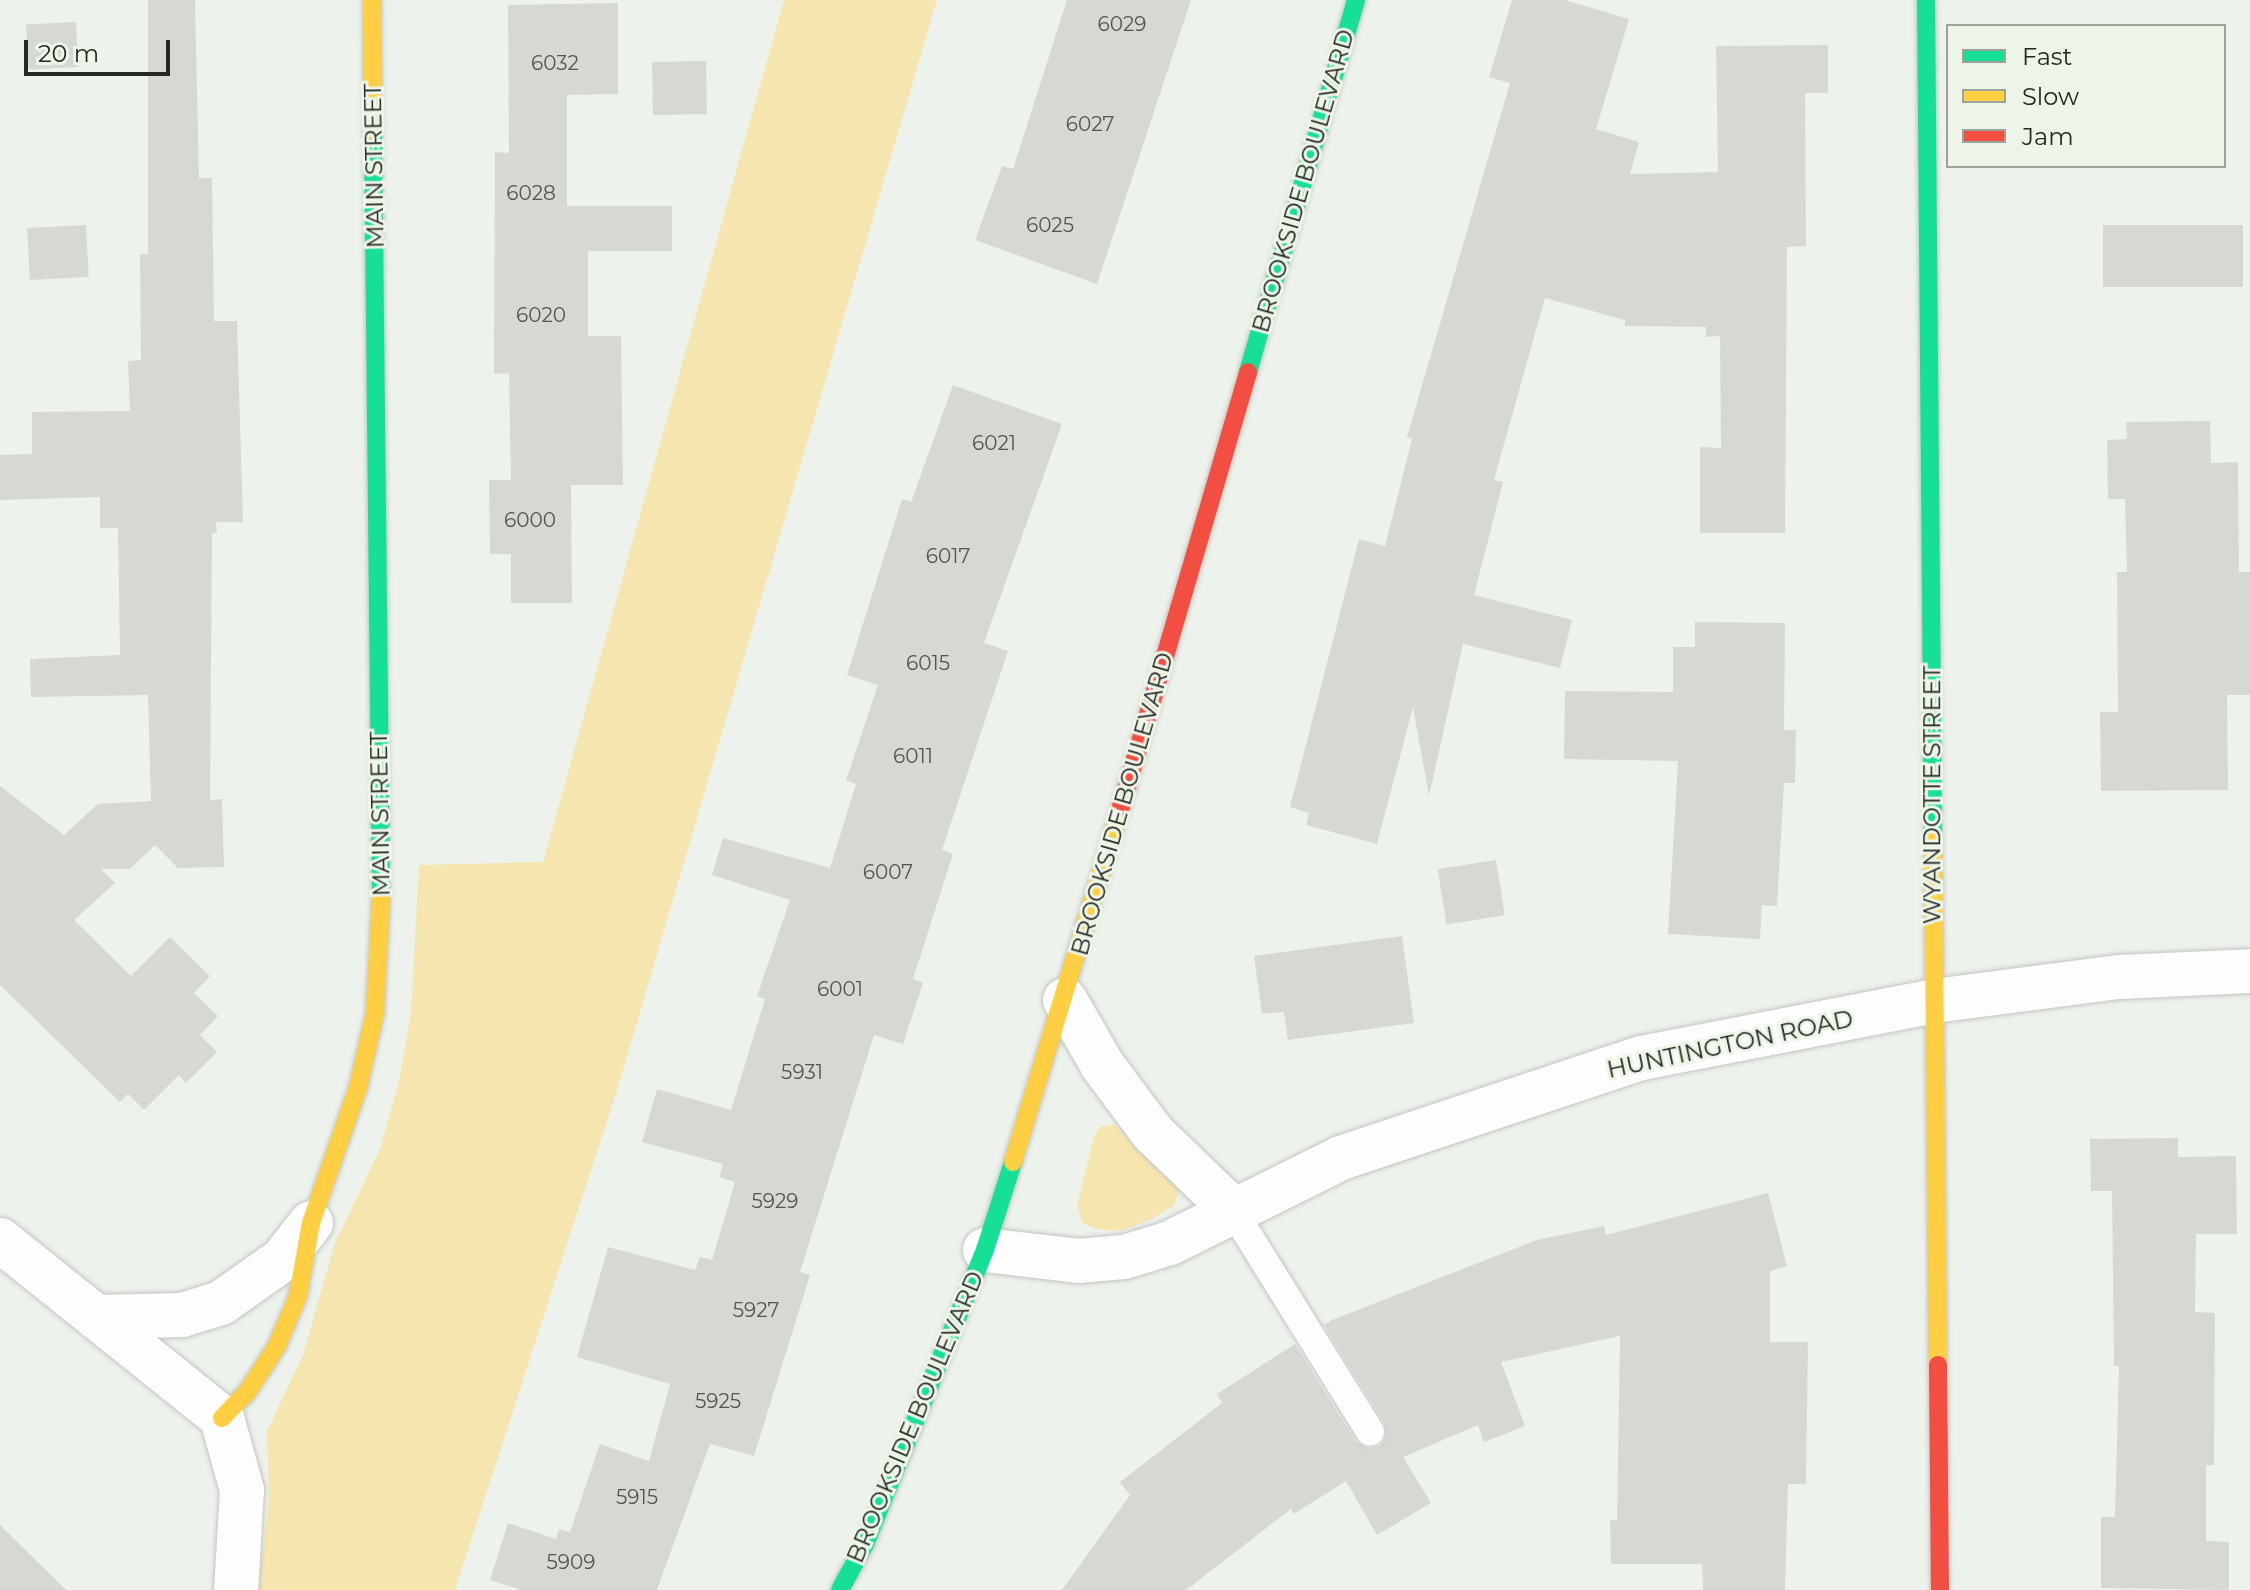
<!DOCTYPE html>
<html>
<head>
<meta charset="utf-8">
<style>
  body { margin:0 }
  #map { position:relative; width:2250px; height:1590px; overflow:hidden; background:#eef2ec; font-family:Montserrat,sans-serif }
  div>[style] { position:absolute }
  .green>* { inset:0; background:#f5e6b0 }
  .building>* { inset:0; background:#d6d9d3; transform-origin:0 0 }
  .roads { filter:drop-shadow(0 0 2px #c3c6c2) drop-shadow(0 0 2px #c3c6c2) }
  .lane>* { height:28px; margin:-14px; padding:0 14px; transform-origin:14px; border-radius:14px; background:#fcfdfc }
  .street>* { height:44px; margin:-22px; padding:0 22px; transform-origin:22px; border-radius:22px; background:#fcfdfc }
  .fast>* { height:18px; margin:-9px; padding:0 9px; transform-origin:9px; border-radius:9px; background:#16e098 }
  .slow>* { height:18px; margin:-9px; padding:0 9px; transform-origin:9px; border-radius:9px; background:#ffcf43 }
  .jam>* { height:18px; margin:-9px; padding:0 9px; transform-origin:9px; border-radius:9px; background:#f24e42 }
  span { translate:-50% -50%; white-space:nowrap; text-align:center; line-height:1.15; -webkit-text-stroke:6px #edf5e9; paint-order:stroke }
  .number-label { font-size:20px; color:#525551 }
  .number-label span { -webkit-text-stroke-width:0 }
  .street-label { font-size:24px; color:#252824 }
  .legend { position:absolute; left:1946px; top:24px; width:280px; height:144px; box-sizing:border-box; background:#edf5e9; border:2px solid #9da39a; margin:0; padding:10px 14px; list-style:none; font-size:24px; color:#252824 }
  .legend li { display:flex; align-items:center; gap:16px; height:40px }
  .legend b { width:40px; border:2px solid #9da39a }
  .scale { position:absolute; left:24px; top:40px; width:146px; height:36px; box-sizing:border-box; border:4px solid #252824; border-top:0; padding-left:10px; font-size:24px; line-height:28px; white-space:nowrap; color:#252824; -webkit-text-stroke:6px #edf5e9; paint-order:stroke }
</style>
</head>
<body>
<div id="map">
  <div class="green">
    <i style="clip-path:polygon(784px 0,937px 0,619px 1084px,455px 1590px,258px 1590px,269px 1498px,267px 1431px,303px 1355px,335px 1243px,380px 1149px,399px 1081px,411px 1013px,419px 865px,543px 862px)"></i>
    <i style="clip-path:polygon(1115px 1125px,1141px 1153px,1177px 1177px,1179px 1191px,1174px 1205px,1154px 1218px,1121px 1231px,1097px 1229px,1083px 1224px,1077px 1206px,1094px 1136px,1101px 1126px)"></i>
  </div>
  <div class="building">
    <i style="clip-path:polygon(148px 0,195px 0,199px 178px,212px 178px,214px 321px,237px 321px,243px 522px,216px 522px,217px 533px,212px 533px,210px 800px,222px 799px,224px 867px,178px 868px,155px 845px,130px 869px,101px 869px,115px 883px,74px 920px,131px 976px,170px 937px,210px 976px,194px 993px,218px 1016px,200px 1035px,217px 1052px,186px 1083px,179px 1075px,144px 1110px,128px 1094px,120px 1102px,0 985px,0 786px,64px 835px,98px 804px,151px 801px,148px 695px,31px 697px,30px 659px,120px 655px,118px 528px,100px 528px,100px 497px,0 500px,0 455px,32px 454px,32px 412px,130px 411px,128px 361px,141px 360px,140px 254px,148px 254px)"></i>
    <i style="clip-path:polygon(1067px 0,1191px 0,1097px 284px,975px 240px,1002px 166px,1013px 169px)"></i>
    <i style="clip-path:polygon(1512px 0,1565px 0,1629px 19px,1596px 129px,1639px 142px,1630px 174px,1718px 172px,1716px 46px,1828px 45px,1828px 93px,1805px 93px,1806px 246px,1787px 247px,1785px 533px,1700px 533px,1700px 447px,1721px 448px,1720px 336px,1706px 337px,1706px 327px,1625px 326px,1625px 320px,1545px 298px,1494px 480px,1503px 482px,1474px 595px,1572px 620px,1560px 668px,1463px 644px,1429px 796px,1413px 707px,1377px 844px,1306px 825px,1309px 813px,1290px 807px,1359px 539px,1385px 546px,1412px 439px,1407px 437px,1510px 83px,1489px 77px)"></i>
    <i style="clip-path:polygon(618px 3px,618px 94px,567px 95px,567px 206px,672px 206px,672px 251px,588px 251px,588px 336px,621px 336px,623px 485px,571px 485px,572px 603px,511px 603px,511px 554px,490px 554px,489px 480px,511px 480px,509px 373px,494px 374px,495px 152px,509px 153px,508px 5px)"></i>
    <i style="left:76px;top:22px;width:45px;height:50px;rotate:87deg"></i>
    <i style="left:706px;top:61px;width:53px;height:54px;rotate:89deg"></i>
    <i style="left:86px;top:225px;width:52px;height:59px;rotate:87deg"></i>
    <i style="left:2103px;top:225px;width:140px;height:62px"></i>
    <i style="clip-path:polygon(953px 385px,1062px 424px,984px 643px,1008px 651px,942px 850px,953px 854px,913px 979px,923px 983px,903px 1044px,874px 1035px,800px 1272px,810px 1275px,754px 1456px,710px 1444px,657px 1590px,521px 1590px,490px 1580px,508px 1523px,556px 1539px,559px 1529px,570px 1532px,600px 1444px,649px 1461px,670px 1384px,577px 1357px,608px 1247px,695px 1270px,700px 1257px,712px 1260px,735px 1182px,719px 1177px,723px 1164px,642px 1142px,657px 1089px,731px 1110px,765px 999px,757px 996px,790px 900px,712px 875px,723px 838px,830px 868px,856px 784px,846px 780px,878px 685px,847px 675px,902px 499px,911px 502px)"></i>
    <i style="clip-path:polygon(2210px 421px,2211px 463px,2238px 462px,2239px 572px,2250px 572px,2250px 695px,2227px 695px,2228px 790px,2101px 791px,2100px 712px,2118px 712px,2117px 572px,2127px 572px,2125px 499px,2108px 499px,2107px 440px,2127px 439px,2126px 422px)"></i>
    <i style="clip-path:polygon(1695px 622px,1785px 623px,1784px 730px,1796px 730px,1795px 783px,1784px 783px,1777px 906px,1762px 905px,1760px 939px,1668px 934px,1678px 761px,1564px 759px,1565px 691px,1673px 692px,1673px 647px,1695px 647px)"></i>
    <i style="left:1496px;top:860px;width:56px;height:59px;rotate:81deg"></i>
    <i style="clip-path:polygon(1402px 936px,1414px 1023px,1288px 1040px,1284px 1012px,1262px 1014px,1254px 956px)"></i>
    <i style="clip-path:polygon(2178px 1138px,2178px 1157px,2236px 1156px,2237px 1234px,2196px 1234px,2195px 1312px,2215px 1313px,2214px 1465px,2206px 1465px,2206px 1541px,2229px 1542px,2229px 1590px,2101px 1588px,2101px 1517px,2115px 1517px,2119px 1366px,2114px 1366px,2112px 1191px,2091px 1191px,2090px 1139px)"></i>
    <i style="clip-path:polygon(1768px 1193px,1787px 1266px,1770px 1271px,1770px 1342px,1808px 1342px,1806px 1484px,1788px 1484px,1785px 1590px,1703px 1590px,1702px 1564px,1611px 1564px,1610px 1520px,1617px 1520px,1620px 1336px,1501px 1362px,1525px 1426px,1484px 1442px,1478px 1425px,1403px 1457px,1431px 1503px,1377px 1535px,1346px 1481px,1294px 1514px,1291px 1509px,1186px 1590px,1062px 1590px,1130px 1495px,1120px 1482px,1222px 1403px,1217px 1394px,1295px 1344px,1356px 1442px,1370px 1449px,1380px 1446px,1385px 1439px,1385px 1424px,1324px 1325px,1332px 1320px,1537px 1240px,1604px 1226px,1606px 1235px)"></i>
    <i style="clip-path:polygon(0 1525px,66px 1590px,0 1590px)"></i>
  </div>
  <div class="roads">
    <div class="lane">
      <i style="left:1232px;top:1209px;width:262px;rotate:58.2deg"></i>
    </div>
    <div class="street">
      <i style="left:1065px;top:1000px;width:76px;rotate:60.1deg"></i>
      <i style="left:1103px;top:1066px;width:84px;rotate:53.3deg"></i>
      <i style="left:1153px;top:1133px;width:110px;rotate:43.9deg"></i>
      <i style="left:0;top:1240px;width:285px;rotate:38.7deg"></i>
      <i style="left:222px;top:1418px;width:75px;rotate:74.5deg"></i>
      <i style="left:242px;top:1490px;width:100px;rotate:93.4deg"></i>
      <i style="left:985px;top:1250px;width:94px;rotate:6.7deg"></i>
      <i style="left:1078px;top:1261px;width:46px;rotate:-5deg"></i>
      <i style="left:1124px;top:1257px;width:48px;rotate:-16.9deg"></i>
      <i style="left:1170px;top:1243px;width:191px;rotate:-26.4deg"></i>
      <i style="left:1341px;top:1158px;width:317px;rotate:-18.4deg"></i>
      <i style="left:1642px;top:1058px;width:298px;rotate:-11deg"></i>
      <i style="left:1934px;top:1001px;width:188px;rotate:-7.4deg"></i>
      <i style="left:2120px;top:977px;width:130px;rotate:-2.6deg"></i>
      <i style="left:97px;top:1317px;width:85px;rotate:-1.3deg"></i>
      <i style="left:182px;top:1315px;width:41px;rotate:-17.1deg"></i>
      <i style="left:221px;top:1303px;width:75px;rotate:-35.2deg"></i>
      <i style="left:282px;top:1260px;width:47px;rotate:-51.9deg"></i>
    </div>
    <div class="fast">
      <i style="left:1926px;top:0;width:837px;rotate:89.52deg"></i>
      <i style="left:373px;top:130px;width:767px;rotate:89.4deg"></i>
      <i style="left:1248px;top:372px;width:387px;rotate:-73.8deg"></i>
      <i style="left:840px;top:1590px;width:52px;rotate:-61.5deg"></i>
      <i style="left:865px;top:1544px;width:318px;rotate:-67.8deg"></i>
      <i style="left:985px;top:1250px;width:92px;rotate:-72.3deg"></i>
    </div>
    <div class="slow">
      <i style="left:372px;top:0;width:130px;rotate:89.6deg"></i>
      <i style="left:1933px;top:837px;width:528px;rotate:89.46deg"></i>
      <i style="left:1013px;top:1162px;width:371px;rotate:-73.1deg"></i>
      <i style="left:222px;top:1418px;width:37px;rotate:-46deg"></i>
      <i style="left:248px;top:1391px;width:54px;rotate:-57.2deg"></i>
      <i style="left:277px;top:1346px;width:54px;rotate:-67.2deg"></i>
      <i style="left:298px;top:1296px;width:74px;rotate:-79.9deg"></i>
      <i style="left:311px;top:1223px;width:143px;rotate:-70.8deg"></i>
      <i style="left:358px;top:1088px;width:77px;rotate:-77.2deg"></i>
      <i style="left:375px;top:1013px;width:116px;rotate:-87deg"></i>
    </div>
    <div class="jam">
      <i style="left:1121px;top:807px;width:453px;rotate:-73.7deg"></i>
      <i style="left:1938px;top:1365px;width:225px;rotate:89.5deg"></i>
    </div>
  </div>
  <div class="number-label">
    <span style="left:1122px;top:24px">6029</span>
    <span style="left:555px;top:63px">6032</span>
    <span style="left:1090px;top:124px">6027</span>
    <span style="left:531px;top:193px">6028</span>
    <span style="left:1050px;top:225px">6025</span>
    <span style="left:541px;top:315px">6020</span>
    <span style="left:994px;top:443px">6021</span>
    <span style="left:530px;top:520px">6000</span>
    <span style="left:948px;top:556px">6017</span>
    <span style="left:928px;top:663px">6015</span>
    <span style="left:913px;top:756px">6011</span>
    <span style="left:888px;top:872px">6007</span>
    <span style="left:840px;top:989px">6001</span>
    <span style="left:802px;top:1072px">5931</span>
    <span style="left:775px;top:1201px">5929</span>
    <span style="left:756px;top:1310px">5927</span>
    <span style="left:718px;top:1401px">5925</span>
    <span style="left:637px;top:1497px">5915</span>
    <span style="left:571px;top:1562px">5909</span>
  </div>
  <div class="street-label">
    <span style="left:374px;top:166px;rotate:-91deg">MAIN STREET</span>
    <span style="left:1303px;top:181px;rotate:-74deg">BROOKSIDE BOULEVARD</span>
    <span style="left:1932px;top:795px;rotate:-90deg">WYANDOTTE STREET</span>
    <span style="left:1122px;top:804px;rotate:-74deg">BROOKSIDE BOULEVARD</span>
    <span style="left:380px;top:814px;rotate:-91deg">MAIN STREET</span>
    <span style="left:1730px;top:1044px;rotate:-12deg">HUNTINGTON ROAD</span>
    <span style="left:915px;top:1417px;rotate:-67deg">BROOKSIDE BOULEVARD</span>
  </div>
  <ul class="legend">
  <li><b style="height:10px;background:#16e098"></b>Fast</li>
  <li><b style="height:10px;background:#ffcf43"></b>Slow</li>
  <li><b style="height:10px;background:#f24e42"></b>Jam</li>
  </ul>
  <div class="scale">20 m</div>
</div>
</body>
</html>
